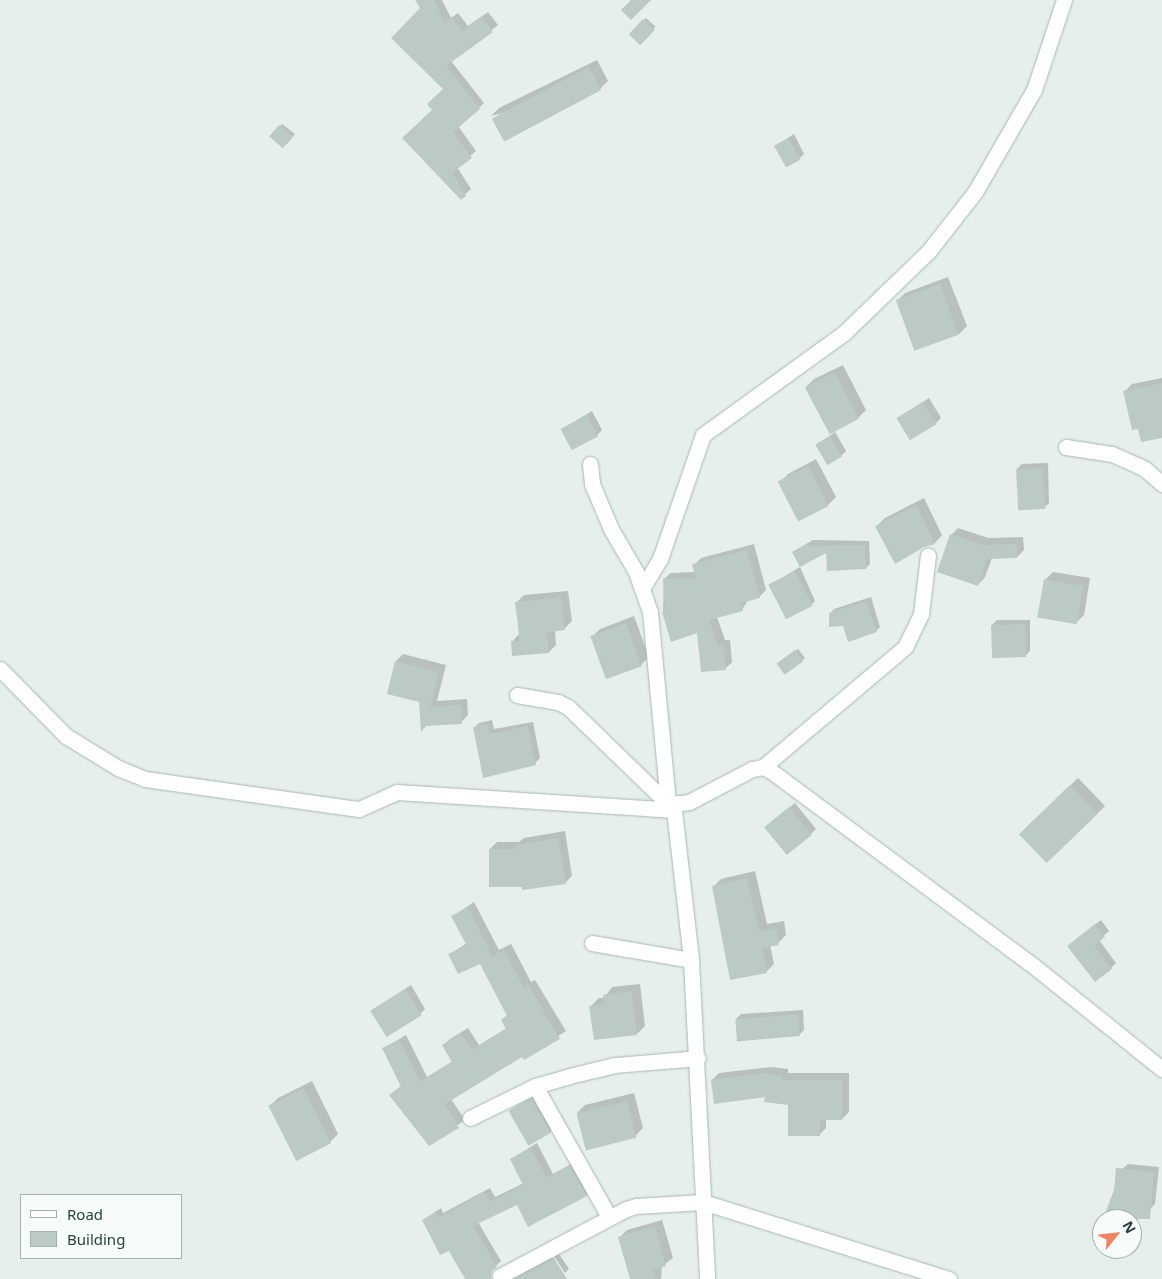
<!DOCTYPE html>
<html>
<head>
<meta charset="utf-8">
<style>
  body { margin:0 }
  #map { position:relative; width:1162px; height:1279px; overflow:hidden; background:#e6efeb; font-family:"Noto Sans",sans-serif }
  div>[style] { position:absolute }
  .shadow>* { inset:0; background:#0003; transform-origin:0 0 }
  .building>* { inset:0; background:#bbcac4; transform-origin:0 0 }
  .roads { filter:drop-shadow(0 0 1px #a8b8b2) drop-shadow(0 0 1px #a8b8b2) }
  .minor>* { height:15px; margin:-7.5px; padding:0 7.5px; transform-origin:7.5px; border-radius:7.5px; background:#fff }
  span { translate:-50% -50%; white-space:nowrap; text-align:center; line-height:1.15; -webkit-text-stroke:4px #f7fbf9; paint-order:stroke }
  .legend { position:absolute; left:20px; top:1194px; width:162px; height:65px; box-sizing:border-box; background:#f7fbf9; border:1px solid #a3b1ad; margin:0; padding:6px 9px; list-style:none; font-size:15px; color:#24423a }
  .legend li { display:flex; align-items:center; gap:10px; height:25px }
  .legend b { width:25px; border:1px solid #a3b1ad }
  .north { position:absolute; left:1092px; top:1209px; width:50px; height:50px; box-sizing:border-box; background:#f7fbf9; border:1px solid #a3b1ad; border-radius:50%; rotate:61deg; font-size:14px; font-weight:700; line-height:20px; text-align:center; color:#24423a }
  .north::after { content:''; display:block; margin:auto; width:18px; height:22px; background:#f4845f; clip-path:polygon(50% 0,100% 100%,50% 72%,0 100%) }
</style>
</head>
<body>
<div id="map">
  <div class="shadow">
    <i style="clip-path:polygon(416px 0,442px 0,451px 18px,458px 13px,468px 26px,488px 12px,498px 25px,451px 61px,484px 103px,458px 126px,476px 151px,457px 167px,471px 189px,461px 198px,404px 138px,434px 109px,445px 89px,422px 8px)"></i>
    <i style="left:646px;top:18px;width:13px;height:21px;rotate:42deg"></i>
    <i style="clip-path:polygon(597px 60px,608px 81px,600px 89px,491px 116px,499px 108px)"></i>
    <i style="clip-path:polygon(282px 124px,295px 134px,287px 144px,280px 126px)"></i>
    <i style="clip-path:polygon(794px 134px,804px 154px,799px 159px,775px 146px)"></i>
    <i style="clip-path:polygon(948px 277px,967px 326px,959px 334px,897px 301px,905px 293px)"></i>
    <i style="clip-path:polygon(843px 365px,866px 410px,858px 418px,806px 387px,814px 379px)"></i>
    <i style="clip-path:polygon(1162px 378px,1162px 436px,1139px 427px,1125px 391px,1132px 384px)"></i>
    <i style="clip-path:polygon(929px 398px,941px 418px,936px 423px,898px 418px)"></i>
    <i style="clip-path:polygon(592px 411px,602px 430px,597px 435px,562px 429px)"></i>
    <i style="clip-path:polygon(835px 432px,846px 451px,841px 456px,817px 445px)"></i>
    <i style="clip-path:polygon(816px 459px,836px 497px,828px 505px,780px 482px,788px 474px)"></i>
    <i style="clip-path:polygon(1048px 463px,1049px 503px,1044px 508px,1017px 469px,1022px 464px)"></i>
    <i style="clip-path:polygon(924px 498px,942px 535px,935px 543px,923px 545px,877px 526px,885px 518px)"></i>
    <i style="clip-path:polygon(958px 528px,988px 538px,1023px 537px,1024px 550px,1017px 557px,992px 558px,985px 577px,978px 585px,951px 535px)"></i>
    <i style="clip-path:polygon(813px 540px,869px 541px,870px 564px,866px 568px,827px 551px,793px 552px)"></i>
    <i style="clip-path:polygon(754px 544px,766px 590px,759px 597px,748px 600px,742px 610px,717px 617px,725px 640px,730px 640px,732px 662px,726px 668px,698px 632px,663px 612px,664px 579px,671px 573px,696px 572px,694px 565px,701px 558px)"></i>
    <i style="clip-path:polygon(800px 567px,815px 601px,810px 606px,770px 585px)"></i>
    <i style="clip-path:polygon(1053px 572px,1090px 578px,1084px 615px,1076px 623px,1045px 580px)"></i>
    <i style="clip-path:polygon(568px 591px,572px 621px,565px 628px,555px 630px,556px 645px,549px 652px,512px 642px,519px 634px,517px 602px,524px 595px)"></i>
    <i style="clip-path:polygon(871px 597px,880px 627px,876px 631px,844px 625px,830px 614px,834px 609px)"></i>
    <i style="clip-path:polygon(634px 616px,649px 657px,641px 665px,592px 637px,600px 629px)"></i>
    <i style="clip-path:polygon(997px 620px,1030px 620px,1030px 651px,1025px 656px,992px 625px)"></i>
    <i style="clip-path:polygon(798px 649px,805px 658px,786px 673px,781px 662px)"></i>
    <i style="clip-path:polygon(403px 654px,446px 665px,437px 701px,467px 699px,468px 715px,461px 722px,427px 725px,420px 701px,396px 661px)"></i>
    <i style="clip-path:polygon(492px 720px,494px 729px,533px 722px,540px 758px,535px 763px,474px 728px,479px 723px)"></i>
    <i style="left:1078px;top:778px;width:39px;height:81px;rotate:46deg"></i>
    <i style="clip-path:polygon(795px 803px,816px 829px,811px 834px,771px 822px)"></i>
    <i style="clip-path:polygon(565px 831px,572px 876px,565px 883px,523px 886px,490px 849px,497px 842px,519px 842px,524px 838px)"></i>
    <i style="clip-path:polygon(755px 871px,767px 924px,784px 921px,786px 935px,778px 943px,770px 945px,774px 964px,766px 972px,713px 887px,721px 879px)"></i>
    <i style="clip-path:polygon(474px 902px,499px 950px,511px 944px,531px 982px,535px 980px,566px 1031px,525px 1058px,523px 1055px,451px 1099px,465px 1120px,429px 1145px,383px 1049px,406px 1035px,427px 1077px,453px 1061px,443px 1045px,450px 1039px,468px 1028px,479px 1045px,507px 1028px,502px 1020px,508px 1014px,481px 962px,450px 954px,467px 943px,453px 916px)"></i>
    <i style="clip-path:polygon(1101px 920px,1109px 931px,1099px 940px,1116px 963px,1111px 968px,1074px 941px)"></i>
    <i style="clip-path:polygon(640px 984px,645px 1026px,637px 1034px,591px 1006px,599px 998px,604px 998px,612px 987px)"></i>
    <i style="clip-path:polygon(411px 985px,425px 1009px,420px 1014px,371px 1011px)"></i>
    <i style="clip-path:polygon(803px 1010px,804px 1030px,799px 1035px,736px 1019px,741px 1014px)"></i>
    <i style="clip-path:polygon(771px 1067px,788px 1069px,788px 1073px,849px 1073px,849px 1112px,842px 1119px,826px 1119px,826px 1128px,819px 1135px,789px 1104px,712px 1080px,719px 1073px)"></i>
    <i style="clip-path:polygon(312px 1081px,338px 1134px,330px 1142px,270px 1106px,278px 1098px)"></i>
    <i style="clip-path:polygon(634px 1093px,643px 1128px,635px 1136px,577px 1113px,585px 1105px)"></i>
    <i style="clip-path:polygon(537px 1094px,555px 1127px,550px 1132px,510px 1110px)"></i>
    <i style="clip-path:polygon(537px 1143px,553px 1174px,575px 1162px,591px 1190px,586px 1195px,518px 1203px,478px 1222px,501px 1261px,482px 1279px,467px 1279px,449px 1249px,423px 1220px,441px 1208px,443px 1213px,490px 1188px,495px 1197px,524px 1183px,511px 1159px)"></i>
    <i style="clip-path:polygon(1128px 1164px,1159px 1167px,1155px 1204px,1150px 1209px,1122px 1169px)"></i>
    <i style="clip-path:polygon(662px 1220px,673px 1258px,662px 1266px,661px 1279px,633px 1279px,620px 1237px,627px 1230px)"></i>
    <i style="clip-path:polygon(559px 1254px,569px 1269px,565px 1273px,554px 1256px)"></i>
    <i style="clip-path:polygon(552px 1257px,563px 1274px,555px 1279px,508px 1279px)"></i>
  </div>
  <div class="building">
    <i style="clip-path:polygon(415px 0,434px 0,445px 23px,452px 17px,462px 31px,482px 17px,493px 32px,446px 66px,480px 109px,453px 132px,472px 158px,452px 173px,466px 196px,461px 200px,402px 138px,432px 110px,427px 104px,443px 89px,391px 38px,420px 8px)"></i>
    <i style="clip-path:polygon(631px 0,651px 0,631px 20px,621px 10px)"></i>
    <i style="left:643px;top:19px;width:16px;height:21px;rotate:43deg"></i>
    <i style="left:589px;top:67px;width:26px;height:110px;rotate:62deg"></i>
    <i style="left:279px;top:125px;width:18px;height:15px;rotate:41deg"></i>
    <i style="left:788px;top:138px;width:25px;height:16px;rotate:61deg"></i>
    <i style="left:940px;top:284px;width:54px;height:47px;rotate:70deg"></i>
    <i style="left:834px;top:372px;width:53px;height:33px;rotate:62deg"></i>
    <i style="clip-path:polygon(1162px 383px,1162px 438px,1141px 442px,1138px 429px,1132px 430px,1123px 391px)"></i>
    <i style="left:923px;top:402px;width:26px;height:31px;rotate:59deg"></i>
    <i style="left:587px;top:415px;width:24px;height:30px;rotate:62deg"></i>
    <i style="left:830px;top:436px;width:24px;height:17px;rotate:60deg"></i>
    <i style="left:808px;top:466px;width:45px;height:34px;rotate:63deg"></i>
    <i style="left:1043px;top:468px;width:41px;height:27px;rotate:87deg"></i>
    <i style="clip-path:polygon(916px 505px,935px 544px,924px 547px,895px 564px,875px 526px)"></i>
    <i style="clip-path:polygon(950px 534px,981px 545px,1017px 544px,1017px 558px,987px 559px,978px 586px,937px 572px)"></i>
    <i style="clip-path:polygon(808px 543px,809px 546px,865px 545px,866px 569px,827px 571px,826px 553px,800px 567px,792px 552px)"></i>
    <i style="clip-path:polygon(747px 550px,760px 598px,741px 603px,743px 611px,709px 620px,718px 646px,724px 646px,726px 670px,701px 672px,697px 633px,671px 642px,662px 612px,665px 611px,663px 579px,696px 578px,692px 564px)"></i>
    <i style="left:795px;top:571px;width:39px;height:30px;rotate:63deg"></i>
    <i style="left:1044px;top:579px;width:40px;height:39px;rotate:10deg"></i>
    <i style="clip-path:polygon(561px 597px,565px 630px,547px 632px,549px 653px,512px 656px,511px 641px,520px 641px,515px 602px)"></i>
    <i style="clip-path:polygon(866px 601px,877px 632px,848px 642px,843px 626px,829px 627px,829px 613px)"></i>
    <i style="left:626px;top:623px;width:46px;height:38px;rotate:70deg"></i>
    <i style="left:1025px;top:624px;width:33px;height:34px;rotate:88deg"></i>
    <i style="left:795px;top:650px;width:14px;height:23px;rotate:54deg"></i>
    <i style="clip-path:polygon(395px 661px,439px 672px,430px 707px,461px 705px,462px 724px,426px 726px,421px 732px,419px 702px,387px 694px)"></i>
    <i style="clip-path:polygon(487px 724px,489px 734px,528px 726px,536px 765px,483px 778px,473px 727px)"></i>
    <i style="left:1070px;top:785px;width:40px;height:71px;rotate:46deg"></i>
    <i style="left:789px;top:807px;width:36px;height:32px;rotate:51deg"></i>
    <i style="clip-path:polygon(558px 838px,566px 884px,522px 890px,522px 887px,489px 887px,489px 849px,516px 849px,515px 845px)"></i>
    <i style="clip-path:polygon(747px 878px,759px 931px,776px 928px,779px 945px,762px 948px,767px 973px,730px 980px,712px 886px)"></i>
    <i style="clip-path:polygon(468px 908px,492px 956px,504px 950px,524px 988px,528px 985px,560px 1039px,524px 1060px,522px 1057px,445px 1104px,459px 1128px,429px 1146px,389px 1095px,401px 1086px,382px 1048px,399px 1040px,420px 1082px,452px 1062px,442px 1045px,461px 1033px,472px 1050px,506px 1029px,501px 1020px,507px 1016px,480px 964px,458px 974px,448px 954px,467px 946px,451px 916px)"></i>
    <i style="clip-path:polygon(1095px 924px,1105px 937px,1094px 946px,1112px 969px,1095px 982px,1067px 946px)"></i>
    <i style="left:405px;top:989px;width:31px;height:41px;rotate:58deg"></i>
    <i style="clip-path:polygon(632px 991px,637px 1035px,594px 1040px,589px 1006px,604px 1004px,603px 995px)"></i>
    <i style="left:798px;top:1014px;width:22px;height:63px;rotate:85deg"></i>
    <i style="clip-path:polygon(763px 1073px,782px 1076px,782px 1080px,842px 1080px,842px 1120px,820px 1120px,820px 1136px,788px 1136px,788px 1105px,764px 1102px,765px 1097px,714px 1104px,711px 1080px)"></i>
    <i style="left:303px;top:1088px;width:62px;height:39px;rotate:63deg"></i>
    <i style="left:531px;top:1098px;width:40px;height:26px;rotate:60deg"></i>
    <i style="left:627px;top:1101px;width:38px;height:52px;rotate:76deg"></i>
    <i style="clip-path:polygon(531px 1148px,547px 1178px,570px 1166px,587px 1196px,528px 1227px,517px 1205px,473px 1226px,497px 1267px,492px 1271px,491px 1279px,465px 1279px,449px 1251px,440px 1255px,422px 1220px,435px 1213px,438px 1218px,484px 1192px,490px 1202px,523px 1185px,510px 1159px)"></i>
    <i style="clip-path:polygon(1116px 1168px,1154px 1172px,1150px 1219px,1103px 1219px,1114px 1190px)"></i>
    <i style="clip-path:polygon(655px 1226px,666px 1266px,653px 1270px,656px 1279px,630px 1279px,618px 1237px)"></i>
    <i style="clip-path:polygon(554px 1258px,567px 1279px,514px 1279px)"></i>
  </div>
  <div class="roads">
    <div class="minor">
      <i style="left:1066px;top:447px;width:47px;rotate:8.7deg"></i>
      <i style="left:1112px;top:454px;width:36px;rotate:24deg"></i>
      <i style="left:1145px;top:469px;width:23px;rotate:41deg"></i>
      <i style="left:590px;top:464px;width:20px;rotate:84deg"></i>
      <i style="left:592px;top:484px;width:49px;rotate:67.1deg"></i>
      <i style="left:611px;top:529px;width:50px;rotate:59.8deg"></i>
      <i style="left:636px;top:572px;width:42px;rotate:70.7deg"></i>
      <i style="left:650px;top:612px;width:193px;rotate:84.6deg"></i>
      <i style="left:668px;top:804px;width:8px;rotate:45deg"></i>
      <i style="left:674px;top:810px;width:151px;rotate:83.5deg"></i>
      <i style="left:691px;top:960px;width:319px;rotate:87.1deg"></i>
      <i style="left:643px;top:587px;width:33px;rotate:-59deg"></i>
      <i style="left:660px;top:559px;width:131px;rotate:-70.9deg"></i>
      <i style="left:703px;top:435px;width:174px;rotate:-35.9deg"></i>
      <i style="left:844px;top:333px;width:117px;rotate:-44deg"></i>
      <i style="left:928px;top:252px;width:76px;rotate:-51.9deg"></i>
      <i style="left:975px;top:192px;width:118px;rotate:-60deg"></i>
      <i style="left:1034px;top:90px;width:95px;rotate:-71.6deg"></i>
      <i style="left:0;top:669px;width:94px;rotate:45.4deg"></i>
      <i style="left:66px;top:736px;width:61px;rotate:31.6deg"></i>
      <i style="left:118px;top:768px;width:29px;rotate:22deg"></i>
      <i style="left:145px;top:779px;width:216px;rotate:8deg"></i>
      <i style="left:359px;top:809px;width:42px;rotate:-24.1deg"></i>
      <i style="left:397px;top:792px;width:278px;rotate:3.7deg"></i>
      <i style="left:517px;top:695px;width:42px;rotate:9.7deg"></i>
      <i style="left:558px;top:702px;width:11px;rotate:27deg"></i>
      <i style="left:568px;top:707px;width:139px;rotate:44.1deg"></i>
      <i style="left:668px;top:804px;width:21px;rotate:-5deg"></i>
      <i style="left:689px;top:802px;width:71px;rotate:-27.6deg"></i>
      <i style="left:752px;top:769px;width:11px;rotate:-10deg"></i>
      <i style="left:763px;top:767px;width:9px;rotate:27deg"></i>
      <i style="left:771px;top:771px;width:329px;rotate:36.6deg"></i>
      <i style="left:1035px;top:967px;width:163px;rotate:38.8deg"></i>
      <i style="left:763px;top:767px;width:186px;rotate:-40.2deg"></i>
      <i style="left:905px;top:647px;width:37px;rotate:-64deg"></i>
      <i style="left:921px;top:614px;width:59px;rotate:-83.2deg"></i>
      <i style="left:592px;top:943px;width:100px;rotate:9.7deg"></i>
      <i style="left:535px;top:1086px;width:150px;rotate:60.5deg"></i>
      <i style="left:470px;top:1118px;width:72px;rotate:-26.2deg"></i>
      <i style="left:535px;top:1086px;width:35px;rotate:-16deg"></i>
      <i style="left:569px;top:1076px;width:47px;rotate:-13.4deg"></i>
      <i style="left:615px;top:1065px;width:83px;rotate:-4.8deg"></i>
      <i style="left:500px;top:1276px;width:143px;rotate:-28deg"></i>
      <i style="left:626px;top:1209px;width:10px;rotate:-17deg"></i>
      <i style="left:636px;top:1206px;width:67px;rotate:-3.4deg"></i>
      <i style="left:703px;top:1202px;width:258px;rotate:17.4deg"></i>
    </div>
  </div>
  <ul class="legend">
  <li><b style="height:6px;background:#fff"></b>Road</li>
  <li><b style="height:14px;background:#bbcac4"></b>Building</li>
  </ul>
  <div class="north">N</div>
</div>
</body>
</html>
